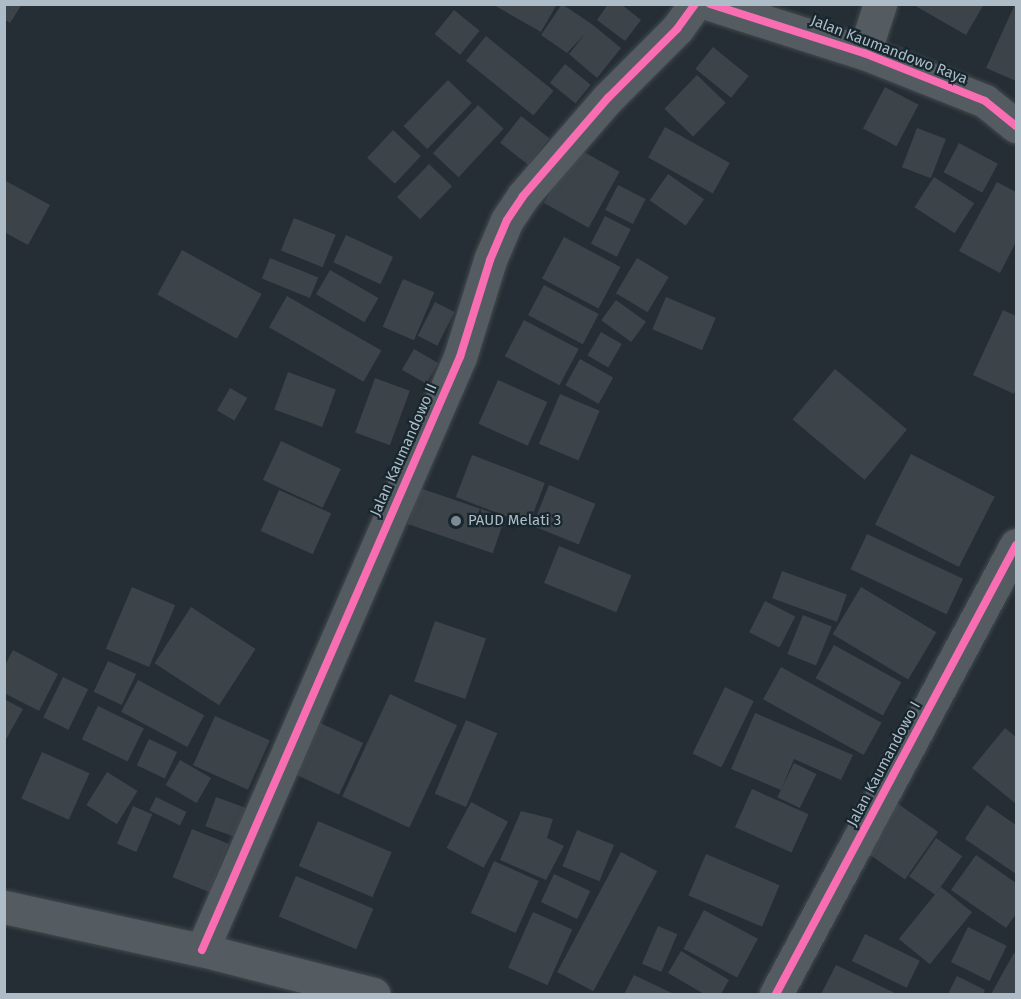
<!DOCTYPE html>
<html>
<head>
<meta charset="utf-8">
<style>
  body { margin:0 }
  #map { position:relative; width:1021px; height:999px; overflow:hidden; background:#252e34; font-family:"Fira Sans",sans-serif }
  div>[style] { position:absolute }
  .building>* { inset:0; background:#3c4349; transform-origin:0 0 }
  .roads { filter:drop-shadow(0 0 2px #434a4e) drop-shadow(0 0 2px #434a4e) }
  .minor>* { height:33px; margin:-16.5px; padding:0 16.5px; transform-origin:16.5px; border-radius:16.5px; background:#545c62 }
  .cycleway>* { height:8px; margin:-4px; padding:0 4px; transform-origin:4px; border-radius:4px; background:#f96db3 }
  .dots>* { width:16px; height:16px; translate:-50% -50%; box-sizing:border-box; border:3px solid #18262e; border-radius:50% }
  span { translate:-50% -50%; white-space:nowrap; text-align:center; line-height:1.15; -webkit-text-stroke:4.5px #18262e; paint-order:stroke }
  .street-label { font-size:15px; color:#adbcc7 }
  .poi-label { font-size:15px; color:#adbcc7 }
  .left { translate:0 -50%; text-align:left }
  .frame { position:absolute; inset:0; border:6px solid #adbcc7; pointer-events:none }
</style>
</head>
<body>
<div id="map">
  <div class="building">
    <i style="clip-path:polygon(4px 4px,22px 4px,10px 23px,4px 19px)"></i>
    <i style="clip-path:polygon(492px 4px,557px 4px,541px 32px)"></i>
    <i style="clip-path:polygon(562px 4px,593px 25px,621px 48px,597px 78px,569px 54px,585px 34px,567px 53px,541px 35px)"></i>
    <i style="clip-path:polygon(608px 4px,621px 4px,641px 20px,625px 41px,597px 20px)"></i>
    <i style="clip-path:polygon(912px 4px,984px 4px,966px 35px)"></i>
    <i style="clip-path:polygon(1015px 4px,1016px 4px,1016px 81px,986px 68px)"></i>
    <i style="left:454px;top:10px;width:33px;height:31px;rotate:39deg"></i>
    <i style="left:486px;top:36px;width:87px;height:32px;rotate:39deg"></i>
    <i style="left:713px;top:47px;width:46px;height:28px;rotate:39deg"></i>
    <i style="left:565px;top:64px;width:33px;height:24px;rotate:39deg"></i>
    <i style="left:697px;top:75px;width:40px;height:47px;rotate:44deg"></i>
    <i style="left:448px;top:80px;width:33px;height:64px;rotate:44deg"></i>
    <i style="left:885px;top:87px;width:38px;height:47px;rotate:28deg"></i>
    <i style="left:478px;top:105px;width:35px;height:66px;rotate:43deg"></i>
    <i style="left:521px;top:116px;width:36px;height:34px;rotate:38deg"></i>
    <i style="left:665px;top:127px;width:74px;height:35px;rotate:29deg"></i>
    <i style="left:917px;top:128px;width:31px;height:42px;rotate:21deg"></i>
    <i style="left:393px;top:130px;width:38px;height:38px;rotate:43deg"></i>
    <i style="left:959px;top:143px;width:44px;height:33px;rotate:28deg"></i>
    <i style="left:575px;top:147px;width:51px;height:64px;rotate:29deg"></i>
    <i style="left:429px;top:164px;width:32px;height:46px;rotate:44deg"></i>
    <i style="left:668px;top:174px;width:44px;height:32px;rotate:35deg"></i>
    <i style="left:934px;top:177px;width:48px;height:36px;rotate:33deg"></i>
    <i style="clip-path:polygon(4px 180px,50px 205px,28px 245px,4px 232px)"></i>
    <i style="clip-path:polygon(997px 182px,1016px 192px,1016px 242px,1000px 273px,959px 251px)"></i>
    <i style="left:618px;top:185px;width:31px;height:28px;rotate:27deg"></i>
    <i style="left:605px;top:216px;width:29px;height:31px;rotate:27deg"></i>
    <i style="left:294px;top:218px;width:45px;height:35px;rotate:22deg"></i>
    <i style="left:346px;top:235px;width:52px;height:30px;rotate:25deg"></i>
    <i style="left:564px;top:237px;width:64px;height:47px;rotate:28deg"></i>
    <i style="left:182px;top:250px;width:91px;height:51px;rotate:29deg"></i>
    <i style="left:270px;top:258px;width:52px;height:22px;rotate:22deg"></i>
    <i style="left:637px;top:258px;width:37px;height:41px;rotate:31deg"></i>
    <i style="left:330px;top:270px;width:56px;height:28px;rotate:30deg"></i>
    <i style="left:403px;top:279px;width:34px;height:52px;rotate:23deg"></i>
    <i style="left:544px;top:285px;width:62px;height:34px;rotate:28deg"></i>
    <i style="left:287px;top:296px;width:109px;height:36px;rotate:30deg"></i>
    <i style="left:666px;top:297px;width:54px;height:35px;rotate:23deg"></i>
    <i style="left:616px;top:300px;width:37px;height:25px;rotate:36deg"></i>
    <i style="left:435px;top:302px;width:22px;height:38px;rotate:27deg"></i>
    <i style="clip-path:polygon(1003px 310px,1016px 316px,1016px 388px,1014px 394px,973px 375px)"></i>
    <i style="left:524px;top:320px;width:62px;height:41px;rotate:28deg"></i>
    <i style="left:601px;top:332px;width:24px;height:27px;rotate:30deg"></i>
    <i style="left:414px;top:349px;width:28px;height:24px;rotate:30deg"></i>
    <i style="left:580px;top:359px;width:38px;height:30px;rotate:29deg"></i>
    <i style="left:835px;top:369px;width:94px;height:66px;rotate:40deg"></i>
    <i style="left:288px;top:372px;width:51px;height:40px;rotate:20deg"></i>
    <i style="left:375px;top:378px;width:37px;height:58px;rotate:20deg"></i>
    <i style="left:498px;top:380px;width:54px;height:48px;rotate:24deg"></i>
    <i style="left:230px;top:388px;width:20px;height:26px;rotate:30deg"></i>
    <i style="left:560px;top:394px;width:43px;height:54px;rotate:23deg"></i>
    <i style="left:281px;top:441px;width:66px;height:43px;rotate:25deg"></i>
    <i style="left:911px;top:454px;width:94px;height:79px;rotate:27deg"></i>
    <i style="left:472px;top:455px;width:78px;height:45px;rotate:21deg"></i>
    <i style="left:549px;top:485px;width:50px;height:44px;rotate:22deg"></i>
    <i style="left:420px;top:488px;width:90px;height:38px;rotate:19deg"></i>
    <i style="left:279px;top:490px;width:57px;height:45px;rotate:24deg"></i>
    <i style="left:867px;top:534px;width:106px;height:39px;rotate:25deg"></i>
    <i style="left:559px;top:546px;width:78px;height:40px;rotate:22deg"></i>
    <i style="left:782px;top:571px;width:69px;height:29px;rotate:20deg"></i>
    <i style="left:132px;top:587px;width:47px;height:67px;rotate:23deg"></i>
    <i style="left:861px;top:587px;width:88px;height:55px;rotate:31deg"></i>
    <i style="left:765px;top:601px;width:34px;height:35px;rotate:27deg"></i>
    <i style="left:191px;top:607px;width:77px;height:67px;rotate:33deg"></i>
    <i style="left:803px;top:615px;width:31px;height:42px;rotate:22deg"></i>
    <i style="left:435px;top:621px;width:54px;height:64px;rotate:19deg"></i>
    <i style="left:834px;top:645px;width:77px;height:38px;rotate:29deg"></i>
    <i style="clip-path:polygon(13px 650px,58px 674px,39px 711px,4px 693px,4px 667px)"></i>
    <i style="left:108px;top:661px;width:31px;height:34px;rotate:25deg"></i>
    <i style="left:781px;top:667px;width:115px;height:37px;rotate:29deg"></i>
    <i style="left:63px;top:677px;width:28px;height:45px;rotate:26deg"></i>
    <i style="left:138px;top:680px;width:75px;height:36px;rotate:28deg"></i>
    <i style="left:725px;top:687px;width:32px;height:74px;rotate:26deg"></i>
    <i style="left:390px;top:694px;width:74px;height:113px;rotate:25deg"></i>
    <i style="clip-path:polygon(4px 699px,23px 709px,4px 743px)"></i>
    <i style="left:98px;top:706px;width:51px;height:37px;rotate:26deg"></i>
    <i style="clip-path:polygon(755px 713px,853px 755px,841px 780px,794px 759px,781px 790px,731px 769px)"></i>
    <i style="left:215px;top:716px;width:60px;height:54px;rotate:24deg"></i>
    <i style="left:466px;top:720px;width:34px;height:80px;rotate:23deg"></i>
    <i style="left:316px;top:721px;width:52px;height:57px;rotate:25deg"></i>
    <i style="clip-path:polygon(1005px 728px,1016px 737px,1016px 804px,972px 768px)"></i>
    <i style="left:149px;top:739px;width:31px;height:29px;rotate:25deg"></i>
    <i style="left:42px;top:752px;width:52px;height:51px;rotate:24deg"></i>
    <i style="left:180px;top:760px;width:36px;height:29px;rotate:30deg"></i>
    <i style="left:794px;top:763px;width:25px;height:38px;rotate:26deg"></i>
    <i style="left:107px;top:772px;width:36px;height:39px;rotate:32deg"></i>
    <i style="left:752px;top:789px;width:62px;height:42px;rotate:24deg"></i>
    <i style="left:156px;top:797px;width:34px;height:15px;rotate:26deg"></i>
    <i style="left:216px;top:797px;width:32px;height:31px;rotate:20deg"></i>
    <i style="left:894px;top:801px;width:54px;height:58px;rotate:35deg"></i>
    <i style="left:471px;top:802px;width:42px;height:52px;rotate:28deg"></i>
    <i style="clip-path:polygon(987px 805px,1016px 825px,1016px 874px,965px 839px)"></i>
    <i style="left:133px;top:806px;width:21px;height:41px;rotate:23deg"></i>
    <i style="clip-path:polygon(521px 811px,553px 819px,547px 838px,564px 846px,546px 880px,500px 860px)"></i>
    <i style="left:318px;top:821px;width:80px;height:49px;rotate:23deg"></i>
    <i style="left:192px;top:829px;width:40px;height:52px;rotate:22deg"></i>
    <i style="left:577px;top:830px;width:40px;height:39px;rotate:22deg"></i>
    <i style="left:936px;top:838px;width:32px;height:47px;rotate:35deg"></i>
    <i style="left:621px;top:852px;width:41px;height:136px;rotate:28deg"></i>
    <i style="left:706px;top:854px;width:80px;height:45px;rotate:23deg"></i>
    <i style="clip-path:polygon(976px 855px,1016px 883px,1016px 914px,1006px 928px,951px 890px)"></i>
    <i style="left:494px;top:861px;width:49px;height:57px;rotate:24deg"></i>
    <i style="left:554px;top:874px;width:40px;height:31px;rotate:25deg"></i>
    <i style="left:296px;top:876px;width:84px;height:44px;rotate:23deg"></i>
    <i style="left:941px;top:887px;width:40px;height:67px;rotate:39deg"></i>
    <i style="left:704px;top:910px;width:61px;height:44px;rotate:28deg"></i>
    <i style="left:533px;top:912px;width:43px;height:61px;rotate:24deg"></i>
    <i style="left:658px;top:926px;width:21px;height:41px;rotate:23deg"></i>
    <i style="left:968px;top:927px;width:43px;height:39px;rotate:26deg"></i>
    <i style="left:865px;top:934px;width:61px;height:30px;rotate:26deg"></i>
    <i style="clip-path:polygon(681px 951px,729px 980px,721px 994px,704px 994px,668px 973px)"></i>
    <i style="clip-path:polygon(1014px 953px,1016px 954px,1016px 994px,991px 994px)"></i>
    <i style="clip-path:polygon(836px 965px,897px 994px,821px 994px)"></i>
    <i style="clip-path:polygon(634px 975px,674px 994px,624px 994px)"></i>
    <i style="clip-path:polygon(957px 976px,985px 990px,983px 994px,948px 994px)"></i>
  </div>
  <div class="roads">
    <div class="minor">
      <i style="left:710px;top:4px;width:162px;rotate:17.7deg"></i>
      <i style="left:864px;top:53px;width:130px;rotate:21.6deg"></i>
      <i style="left:985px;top:101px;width:40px;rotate:39deg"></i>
      <i style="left:864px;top:53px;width:52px;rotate:-71.9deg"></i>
      <i style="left:4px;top:907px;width:203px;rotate:12.3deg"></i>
      <i style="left:202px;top:950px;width:177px;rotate:14.4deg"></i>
      <i style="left:202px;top:950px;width:647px;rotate:-66.49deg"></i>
      <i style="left:460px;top:357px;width:102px;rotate:-72.8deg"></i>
      <i style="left:490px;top:260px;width:43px;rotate:-67deg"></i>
      <i style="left:507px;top:220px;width:29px;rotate:-56deg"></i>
      <i style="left:523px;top:196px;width:130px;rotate:-49.1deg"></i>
      <i style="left:608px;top:98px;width:98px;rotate:-45deg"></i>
      <i style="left:677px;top:29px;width:31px;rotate:-54deg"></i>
      <i style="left:776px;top:994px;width:509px;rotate:-61.87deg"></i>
    </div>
  </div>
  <div class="cycleway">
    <i style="left:710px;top:4px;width:162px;rotate:17.7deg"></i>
    <i style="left:864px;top:53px;width:130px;rotate:21.6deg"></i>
    <i style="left:985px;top:101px;width:40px;rotate:39deg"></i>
    <i style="left:202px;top:950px;width:647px;rotate:-66.49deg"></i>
    <i style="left:460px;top:357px;width:102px;rotate:-72.8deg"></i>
    <i style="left:490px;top:260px;width:43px;rotate:-67deg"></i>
    <i style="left:507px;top:220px;width:29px;rotate:-56deg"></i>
    <i style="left:523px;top:196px;width:130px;rotate:-49.1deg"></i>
    <i style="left:608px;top:98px;width:98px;rotate:-45deg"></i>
    <i style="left:677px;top:29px;width:31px;rotate:-54deg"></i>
    <i style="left:776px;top:994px;width:509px;rotate:-61.87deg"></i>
  </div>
  <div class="dots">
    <i style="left:456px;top:521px;background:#7d8a94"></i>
  </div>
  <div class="street-label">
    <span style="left:889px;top:50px;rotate:21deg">Jalan Kaumandowo Raya</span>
    <span style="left:404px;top:450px;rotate:-66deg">Jalan Kaumandowo II</span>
    <span style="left:884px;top:764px;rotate:-62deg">Jalan Kaumandowo I</span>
  </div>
  <div class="poi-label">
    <span class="left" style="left:468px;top:521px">PAUD Melati 3</span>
  </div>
  <div class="frame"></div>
</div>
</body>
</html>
